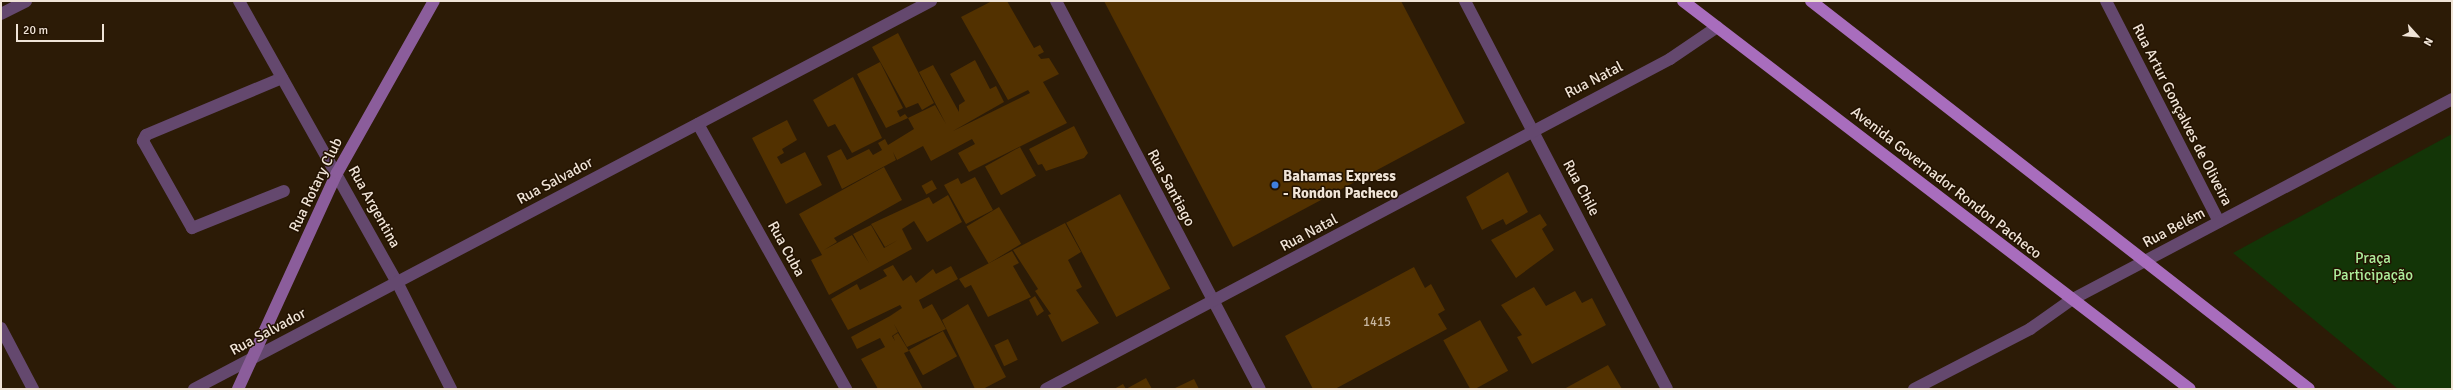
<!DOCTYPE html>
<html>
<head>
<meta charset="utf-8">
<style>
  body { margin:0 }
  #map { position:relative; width:2453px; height:390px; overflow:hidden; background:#2c1b06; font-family:Signika,sans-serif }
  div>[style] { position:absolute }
  .green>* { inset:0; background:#133507 }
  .building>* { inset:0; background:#523100; transform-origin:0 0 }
  .service>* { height:12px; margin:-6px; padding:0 6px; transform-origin:6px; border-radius:6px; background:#64486e }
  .minor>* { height:12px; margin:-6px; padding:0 6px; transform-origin:6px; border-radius:6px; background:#64486e }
  .tertiary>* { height:12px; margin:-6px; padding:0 6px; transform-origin:6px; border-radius:6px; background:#64486e }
  .secondary>* { height:12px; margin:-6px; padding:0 6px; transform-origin:6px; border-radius:6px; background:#8b5d9b }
  .primary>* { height:12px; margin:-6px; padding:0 6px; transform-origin:6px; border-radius:6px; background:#a86dbd }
  .dots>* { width:11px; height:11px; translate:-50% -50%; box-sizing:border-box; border:2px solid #221200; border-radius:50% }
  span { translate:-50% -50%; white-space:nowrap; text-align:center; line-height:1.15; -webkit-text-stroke:3px #221200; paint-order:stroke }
  .number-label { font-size:13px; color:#c8b7a1 }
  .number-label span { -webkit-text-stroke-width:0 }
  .street-label { font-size:15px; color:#f0e4d7 }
  .poi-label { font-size:15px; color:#f0e4d7; font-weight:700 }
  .left { translate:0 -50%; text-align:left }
  .park-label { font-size:15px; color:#aded9b }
  .frame { position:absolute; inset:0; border:2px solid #f0e4d7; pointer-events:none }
  .north { position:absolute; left:2397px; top:16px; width:40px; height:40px; -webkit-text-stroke:3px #221200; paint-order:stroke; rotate:117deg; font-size:11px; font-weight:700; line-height:16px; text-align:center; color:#f0e4d7 }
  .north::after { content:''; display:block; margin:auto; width:14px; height:18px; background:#f0e4d7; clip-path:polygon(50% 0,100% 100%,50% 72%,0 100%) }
  .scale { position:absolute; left:16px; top:24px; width:88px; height:18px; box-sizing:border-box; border:2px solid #f0e4d7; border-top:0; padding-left:5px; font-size:12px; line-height:14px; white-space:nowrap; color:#f0e4d7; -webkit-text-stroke:3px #221200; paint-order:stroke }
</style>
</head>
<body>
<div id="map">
  <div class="green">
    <i style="clip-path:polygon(2452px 134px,2452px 389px,2398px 389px,2233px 253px)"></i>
  </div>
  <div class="building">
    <i style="clip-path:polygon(992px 1px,1007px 1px,1034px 48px,1040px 45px,1044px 52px,1038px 55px,1041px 59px,1049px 58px,1059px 74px,1043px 82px,1067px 123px,969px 172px,958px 153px,975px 144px,972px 139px,931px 161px,923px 146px,897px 160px,893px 152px,896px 160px,842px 189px,827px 156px,841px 149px,847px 160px,869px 149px,873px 155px,882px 150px,878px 143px,885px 139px,888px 145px,914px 129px,908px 118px,935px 105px,946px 124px,919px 72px,933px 65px,959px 112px,959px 105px,965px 101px,950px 74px,975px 60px,990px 89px,996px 86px,1004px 102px,953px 131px,1030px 93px,1028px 90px,1038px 85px,1008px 100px,961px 17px)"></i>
    <i style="clip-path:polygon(1104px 1px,1401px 1px,1465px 123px,1233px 247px)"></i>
    <i style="clip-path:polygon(898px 33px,934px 103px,922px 110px,918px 103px,906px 108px,872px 47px)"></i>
    <i style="clip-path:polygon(880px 62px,903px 108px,897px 111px,900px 117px,905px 114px,908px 118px,886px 128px,857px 74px)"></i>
    <i style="clip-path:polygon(853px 77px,882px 138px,852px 153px,835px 124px,828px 127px,813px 100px)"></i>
    <i style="clip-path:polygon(787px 120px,797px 140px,782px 149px,784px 153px,777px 157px,781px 164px,805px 152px,822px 185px,786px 204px,752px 138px)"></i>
    <i style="clip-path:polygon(1074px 126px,1088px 153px,1084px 158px,1046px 171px,1042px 164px,1038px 165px,1029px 149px)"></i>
    <i style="left:1020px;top:147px;width:33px;height:40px;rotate:61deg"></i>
    <i style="clip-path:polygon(884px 167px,902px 200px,834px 238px,837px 242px,824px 250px,852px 235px,869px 263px,853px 234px,871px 225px,884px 248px,898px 240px,885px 247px,871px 224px,929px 197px,933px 204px,948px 195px,962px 222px,927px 242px,914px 221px,902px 229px,912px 249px,829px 295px,811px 260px,822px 255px,799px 214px)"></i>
    <i style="clip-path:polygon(1508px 172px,1528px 212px,1506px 225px,1503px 219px,1482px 230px,1466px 197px)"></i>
    <i style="clip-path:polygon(975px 177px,993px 210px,966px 224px,944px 185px,958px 178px,961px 184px)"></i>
    <i style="left:932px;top:180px;width:10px;height:12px;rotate:61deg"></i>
    <i style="left:1120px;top:194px;width:107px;height:61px;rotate:62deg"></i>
    <i style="left:999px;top:207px;width:43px;height:38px;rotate:59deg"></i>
    <i style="clip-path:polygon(1540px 214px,1547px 225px,1542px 229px,1554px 250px,1516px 278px,1491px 240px)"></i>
    <i style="clip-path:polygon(1065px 223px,1081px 252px,1068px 260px,1082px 287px,1076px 290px,1099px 323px,1062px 342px,1048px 315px,1051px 314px,1035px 291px,1038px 289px,1013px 250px)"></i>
    <i style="clip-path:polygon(1012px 251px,1019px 263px,1013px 266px,1031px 297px,988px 317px,971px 285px,965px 288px,959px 279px)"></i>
    <i style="clip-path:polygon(893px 265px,903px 281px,911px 275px,916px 283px,933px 269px,936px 274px,951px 266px,958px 279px,919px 300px,923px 309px,932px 304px,946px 329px,907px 347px,894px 324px,898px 332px,892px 336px,895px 341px,893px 336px,898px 333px,909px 351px,904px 353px,923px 389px,878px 389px,861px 359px,885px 347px,880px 338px,857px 349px,851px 337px,890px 316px,902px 308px,900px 305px,848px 330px,831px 299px,857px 284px,860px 290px,887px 276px,883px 270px)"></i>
    <i style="clip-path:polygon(1414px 267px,1425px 288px,1431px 284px,1445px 310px,1438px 314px,1447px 329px,1335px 389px,1313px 389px,1285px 336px)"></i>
    <i style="clip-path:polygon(1534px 287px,1546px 306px,1575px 291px,1582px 303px,1592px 298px,1606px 325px,1532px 364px,1517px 337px,1522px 335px,1501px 305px)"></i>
    <i style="clip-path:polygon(1035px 296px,1044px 311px,1037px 316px,1029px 300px)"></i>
    <i style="clip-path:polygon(968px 304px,1006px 377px,983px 389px,975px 389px,942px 320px)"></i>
    <i style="left:1480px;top:320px;width:58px;height:42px;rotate:61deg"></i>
    <i style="left:943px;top:331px;width:29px;height:39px;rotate:61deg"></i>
    <i style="left:1008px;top:339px;width:23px;height:15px;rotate:65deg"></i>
    <i style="clip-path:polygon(1608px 365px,1622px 389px,1564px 389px)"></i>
    <i style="clip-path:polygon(1146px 378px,1152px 389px,1126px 389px)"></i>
    <i style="clip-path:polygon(1194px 379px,1199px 389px,1173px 389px)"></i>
    <i style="clip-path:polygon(1123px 384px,1126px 389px,1114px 389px)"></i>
  </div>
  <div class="service">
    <i style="left:282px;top:78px;width:147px;rotate:157.3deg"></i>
    <i style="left:146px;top:135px;width:7px;rotate:117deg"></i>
    <i style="left:143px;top:141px;width:100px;rotate:60.6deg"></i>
    <i style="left:192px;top:228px;width:99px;rotate:-21.9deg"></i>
  </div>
  <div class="minor">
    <i style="left:239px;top:1px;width:322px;rotate:60.7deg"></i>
    <i style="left:397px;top:282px;width:120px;rotate:63.2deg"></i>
    <i style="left:1056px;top:1px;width:438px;rotate:62.3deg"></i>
    <i style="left:1465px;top:1px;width:437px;rotate:62.5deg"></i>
    <i style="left:2106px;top:1px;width:248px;rotate:62.9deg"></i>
    <i style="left:1px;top:14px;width:28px;rotate:-27deg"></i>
    <i style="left:698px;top:124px;width:304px;rotate:60.8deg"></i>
    <i style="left:1px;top:328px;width:69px;rotate:62.3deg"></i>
    <i style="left:194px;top:389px;width:833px;rotate:-27.76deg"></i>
    <i style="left:1046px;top:389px;width:706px;rotate:-27.87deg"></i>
    <i style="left:1670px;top:59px;width:57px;rotate:-34.2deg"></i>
  </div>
  <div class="tertiary">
    <i style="left:1914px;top:389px;width:131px;rotate:-27.3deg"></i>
    <i style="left:2030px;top:329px;width:50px;rotate:-35.3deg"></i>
    <i style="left:2071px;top:300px;width:431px;rotate:-27.8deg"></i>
  </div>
  <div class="secondary">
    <i style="left:238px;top:389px;width:238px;rotate:-65.4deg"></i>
    <i style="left:337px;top:173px;width:197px;rotate:-60.6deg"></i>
  </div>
  <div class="primary">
    <i style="left:1683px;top:1px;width:638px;rotate:37.43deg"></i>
    <i style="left:1811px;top:1px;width:631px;rotate:37.92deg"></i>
  </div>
  <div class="dots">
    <i style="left:1275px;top:185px;background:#3f7fe0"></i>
  </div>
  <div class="number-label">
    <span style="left:1377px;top:322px">1415</span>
  </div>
  <div class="street-label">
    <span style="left:1594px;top:80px;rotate:-27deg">Rua Natal</span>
    <span style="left:2182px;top:115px;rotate:63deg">Rua Artur Gonçalves de Oliveira</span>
    <span style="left:555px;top:181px;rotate:-28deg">Rua Salvador</span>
    <span style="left:1946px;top:183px;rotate:38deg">Avenida Governador Rondon Pacheco</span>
    <span style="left:316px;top:185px;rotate:-64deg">Rua Rotary Club</span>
    <span style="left:1171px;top:188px;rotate:62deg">Rua Santiago</span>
    <span style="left:1581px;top:188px;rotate:62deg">Rua Chile</span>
    <span style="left:374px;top:207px;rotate:61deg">Rua Argentina</span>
    <span style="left:2174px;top:228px;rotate:-28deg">Rua Belém</span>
    <span style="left:1309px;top:233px;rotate:-28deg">Rua Natal</span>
    <span style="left:786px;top:249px;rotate:61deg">Rua Cuba</span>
    <span style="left:268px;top:332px;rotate:-28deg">Rua Salvador</span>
  </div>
  <div class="poi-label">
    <span class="left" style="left:1283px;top:185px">Bahamas Express<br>- Rondon Pacheco</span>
  </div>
  <div class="park-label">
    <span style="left:2373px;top:267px">Praça<br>Participação</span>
  </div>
  <div class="frame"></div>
  <div class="north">N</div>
  <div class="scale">20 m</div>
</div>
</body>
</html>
